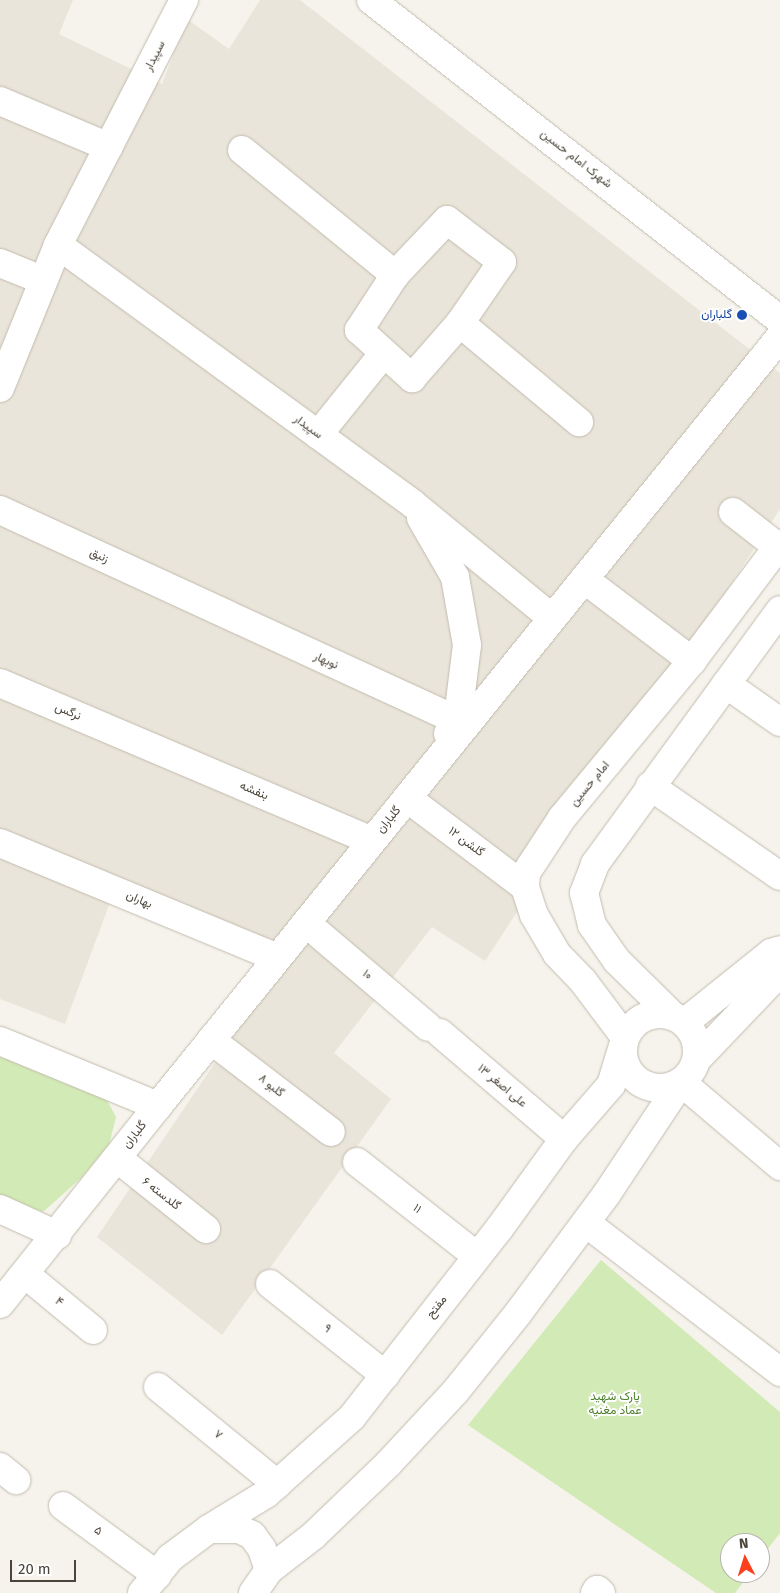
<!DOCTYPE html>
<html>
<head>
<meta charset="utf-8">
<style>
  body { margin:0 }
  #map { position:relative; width:780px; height:1593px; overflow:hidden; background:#f6f3ec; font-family:"Fira Sans",Vazirmatn,sans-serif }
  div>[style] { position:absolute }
  .residential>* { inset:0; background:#eae5da }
  .green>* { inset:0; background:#d2eab5 }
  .roads { filter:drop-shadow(0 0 1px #c2bbae) drop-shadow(0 0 1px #c2bbae) }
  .minor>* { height:28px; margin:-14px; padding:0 14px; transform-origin:14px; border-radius:14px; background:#fff }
  .minor>.ring { margin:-14px; padding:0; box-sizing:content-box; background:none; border:28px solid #fff; border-radius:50% }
  .dots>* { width:14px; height:14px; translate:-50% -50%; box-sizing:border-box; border:2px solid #fff; border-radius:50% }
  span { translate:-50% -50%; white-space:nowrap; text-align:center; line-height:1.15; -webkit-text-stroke:4px #fff; paint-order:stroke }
  .street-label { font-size:12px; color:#4b4439 }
  .transit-label { font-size:12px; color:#164399 }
  .right { translate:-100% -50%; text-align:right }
  .park-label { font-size:12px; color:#4a7f2a }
  .north { position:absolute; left:720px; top:1533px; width:50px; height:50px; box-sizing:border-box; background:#fff; border:1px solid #b7b4b0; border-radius:50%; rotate:355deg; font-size:14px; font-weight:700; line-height:20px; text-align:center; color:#4b4439 }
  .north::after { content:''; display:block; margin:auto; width:18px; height:22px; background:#fc3f1d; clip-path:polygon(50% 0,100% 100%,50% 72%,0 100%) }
  .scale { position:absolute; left:10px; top:1560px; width:66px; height:22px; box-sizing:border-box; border:2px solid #4b4439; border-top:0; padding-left:6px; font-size:15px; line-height:18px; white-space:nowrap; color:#4b4439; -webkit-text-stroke:4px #fff; paint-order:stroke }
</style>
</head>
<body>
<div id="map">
  <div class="residential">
    <i style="clip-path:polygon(0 0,73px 0,59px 34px,162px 84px,187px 19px,229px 49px,260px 0,300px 0,780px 373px,780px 509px,485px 961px,432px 927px,334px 1053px,391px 1099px,222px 1335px,97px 1237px,288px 955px,119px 878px,65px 1024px,0 999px)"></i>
  </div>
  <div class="green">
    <i style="clip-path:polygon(0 1055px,106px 1098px,116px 1117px,109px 1145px,81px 1178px,43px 1212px,0 1195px)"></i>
    <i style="clip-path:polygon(601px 1260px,780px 1412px,780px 1533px,760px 1559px,760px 1543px,730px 1543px,730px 1573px,750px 1573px,735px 1593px,716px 1593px,468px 1425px)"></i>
  </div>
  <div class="roads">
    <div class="minor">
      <i style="left:371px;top:0;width:519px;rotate:38.04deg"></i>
      <i style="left:0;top:101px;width:118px;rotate:22.9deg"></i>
      <i style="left:242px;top:150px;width:198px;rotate:39.2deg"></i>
      <i style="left:395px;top:275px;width:66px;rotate:123.2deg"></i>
      <i style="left:359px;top:330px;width:72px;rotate:42.2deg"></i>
      <i style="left:412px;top:378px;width:73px;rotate:-48.9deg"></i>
      <i style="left:460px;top:323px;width:74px;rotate:-55.5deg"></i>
      <i style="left:502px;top:262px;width:69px;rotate:-142.6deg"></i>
      <i style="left:447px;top:220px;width:76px;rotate:133.4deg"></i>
      <i style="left:58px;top:245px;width:439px;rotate:36.1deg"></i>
      <i style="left:413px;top:504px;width:180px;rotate:39.4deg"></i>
      <i style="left:0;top:263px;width:45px;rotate:22deg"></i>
      <i style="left:460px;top:323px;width:155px;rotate:39.8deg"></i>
      <i style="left:0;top:388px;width:154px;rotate:-67.9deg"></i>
      <i style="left:58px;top:245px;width:276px;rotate:-62.8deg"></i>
      <i style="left:318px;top:435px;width:105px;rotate:-51.2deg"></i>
      <i style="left:0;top:510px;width:500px;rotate:24.7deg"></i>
      <i style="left:733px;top:512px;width:57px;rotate:37.9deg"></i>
      <i style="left:421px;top:518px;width:68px;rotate:60deg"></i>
      <i style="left:455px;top:577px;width:69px;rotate:80deg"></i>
      <i style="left:467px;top:645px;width:64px;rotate:97.1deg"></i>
      <i style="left:459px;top:709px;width:27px;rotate:114deg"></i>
      <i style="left:584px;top:579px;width:136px;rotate:37.2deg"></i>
      <i style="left:0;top:683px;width:404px;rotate:23deg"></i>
      <i style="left:726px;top:684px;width:66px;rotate:35.1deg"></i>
      <i style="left:650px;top:786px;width:158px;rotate:34.7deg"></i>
      <i style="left:407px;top:798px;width:148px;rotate:37deg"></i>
      <i style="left:0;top:843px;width:300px;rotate:22.5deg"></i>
      <i style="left:306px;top:923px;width:160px;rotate:40.4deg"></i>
      <i class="ring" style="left:623px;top:1014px;width:46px;height:46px"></i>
      <i style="left:673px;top:1016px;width:78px;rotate:-135.5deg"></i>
      <i style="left:617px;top:961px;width:44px;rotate:-124.8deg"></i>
      <i style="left:592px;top:925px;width:33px;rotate:-104deg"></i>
      <i style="left:584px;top:893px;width:31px;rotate:-69deg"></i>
      <i style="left:595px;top:864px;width:314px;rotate:-53.9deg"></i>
      <i style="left:684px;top:1023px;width:112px;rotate:-38.8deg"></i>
      <i style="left:771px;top:953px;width:9px;rotate:-18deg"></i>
      <i style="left:440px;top:1033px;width:163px;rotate:40.5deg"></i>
      <i style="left:625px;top:1037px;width:70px;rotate:-126.9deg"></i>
      <i style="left:583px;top:981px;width:37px;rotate:-134deg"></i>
      <i style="left:557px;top:954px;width:45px;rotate:-120.5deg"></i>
      <i style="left:534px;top:915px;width:29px;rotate:-108deg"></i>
      <i style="left:525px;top:887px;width:14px;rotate:-86deg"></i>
      <i style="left:526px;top:873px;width:66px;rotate:-56.8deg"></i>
      <i style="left:562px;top:818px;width:204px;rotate:-50.4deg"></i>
      <i style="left:692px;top:661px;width:146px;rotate:-53.1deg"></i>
      <i style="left:211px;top:1040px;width:151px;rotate:37.5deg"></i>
      <i style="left:0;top:1041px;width:171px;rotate:22.4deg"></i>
      <i style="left:697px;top:1059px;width:120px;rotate:-46.3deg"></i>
      <i style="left:117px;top:1158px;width:114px;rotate:38.6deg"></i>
      <i style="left:357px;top:1162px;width:152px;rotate:38.1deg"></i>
      <i style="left:0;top:1209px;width:63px;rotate:24.5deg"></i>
      <i style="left:586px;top:1223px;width:245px;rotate:37.5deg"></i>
      <i style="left:25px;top:1274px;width:88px;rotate:39.5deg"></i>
      <i style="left:270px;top:1284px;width:147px;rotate:38.4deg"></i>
      <i style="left:0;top:1304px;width:253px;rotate:-51.4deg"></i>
      <i style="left:158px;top:1106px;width:989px;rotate:-51.03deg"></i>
      <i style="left:158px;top:1387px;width:154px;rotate:39.2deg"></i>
      <i style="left:0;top:1467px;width:21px;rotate:39deg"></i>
      <i style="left:63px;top:1506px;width:117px;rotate:36.3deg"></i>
      <i style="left:209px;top:1529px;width:67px;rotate:-31.6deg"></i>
      <i style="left:266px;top:1494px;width:115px;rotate:-41.8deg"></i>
      <i style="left:352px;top:1417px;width:239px;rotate:-52deg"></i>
      <i style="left:499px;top:1229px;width:111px;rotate:-54.2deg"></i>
      <i style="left:564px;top:1139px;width:72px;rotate:-49deg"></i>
      <i style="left:611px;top:1085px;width:39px;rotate:-73deg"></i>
      <i style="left:269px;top:1570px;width:56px;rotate:-37.7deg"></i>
      <i style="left:313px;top:1536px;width:104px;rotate:-43.8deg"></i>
      <i style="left:388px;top:1464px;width:98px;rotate:-47.1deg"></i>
      <i style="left:455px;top:1392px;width:102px;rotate:-51.3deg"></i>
      <i style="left:519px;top:1312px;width:146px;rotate:-53.4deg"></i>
      <i style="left:606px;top:1195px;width:136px;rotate:-56.4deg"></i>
      <i style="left:681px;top:1082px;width:130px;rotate:40.3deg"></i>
      <i style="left:142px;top:1593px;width:45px;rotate:-51.3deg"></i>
      <i style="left:170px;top:1558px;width:49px;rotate:-36.6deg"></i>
      <i style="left:209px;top:1529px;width:30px"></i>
      <i style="left:239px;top:1529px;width:14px;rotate:25deg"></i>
      <i style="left:252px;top:1535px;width:17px;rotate:54deg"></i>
      <i style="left:262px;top:1549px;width:22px;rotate:72deg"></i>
      <i style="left:269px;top:1570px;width:28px;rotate:125deg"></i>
      <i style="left:595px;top:1593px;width:4px;rotate:-56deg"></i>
      <i style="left:597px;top:1590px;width:5px;rotate:37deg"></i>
    </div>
  </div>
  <div class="dots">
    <i style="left:742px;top:315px;background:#1a4fb4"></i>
  </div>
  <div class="street-label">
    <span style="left:155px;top:56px;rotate:-63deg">سپیدار</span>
    <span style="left:576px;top:159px;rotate:38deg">شهرک امام حسین</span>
    <span style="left:308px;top:427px;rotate:36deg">سپیدار</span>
    <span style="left:99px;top:556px;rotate:25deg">زنبق</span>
    <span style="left:326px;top:661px;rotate:24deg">نوبهار</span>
    <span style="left:68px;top:712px;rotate:23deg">نرگس</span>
    <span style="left:590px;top:784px;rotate:-50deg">امام حسین</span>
    <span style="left:254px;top:791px;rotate:23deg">بنفشه</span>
    <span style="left:389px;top:820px;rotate:-51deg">گلباران</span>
    <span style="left:466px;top:842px;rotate:37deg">گلشن ۱۲</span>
    <span style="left:139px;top:900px;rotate:23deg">بهاران</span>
    <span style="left:367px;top:975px;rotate:40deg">۱۰</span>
    <span style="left:271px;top:1086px;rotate:38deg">گلبو ۸</span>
    <span style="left:502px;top:1086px;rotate:40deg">علی اصغر ۱۳</span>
    <span style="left:135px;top:1135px;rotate:-52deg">گلباران</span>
    <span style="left:161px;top:1194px;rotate:38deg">گلدسته ۶</span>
    <span style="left:417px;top:1209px;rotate:38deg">۱۱</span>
    <span style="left:59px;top:1302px;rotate:40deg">۴</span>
    <span style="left:437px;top:1307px;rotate:-52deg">مفتح</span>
    <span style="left:327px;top:1329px;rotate:38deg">۹</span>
    <span style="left:218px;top:1435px;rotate:39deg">۷</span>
    <span style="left:98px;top:1531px;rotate:36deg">۵</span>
  </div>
  <div class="transit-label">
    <span class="right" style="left:732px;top:315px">گلباران</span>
  </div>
  <div class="park-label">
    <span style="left:615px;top:1404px">پارک شهید<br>عماد مغنیه</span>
  </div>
  <div class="north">N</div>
  <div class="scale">20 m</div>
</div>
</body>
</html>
